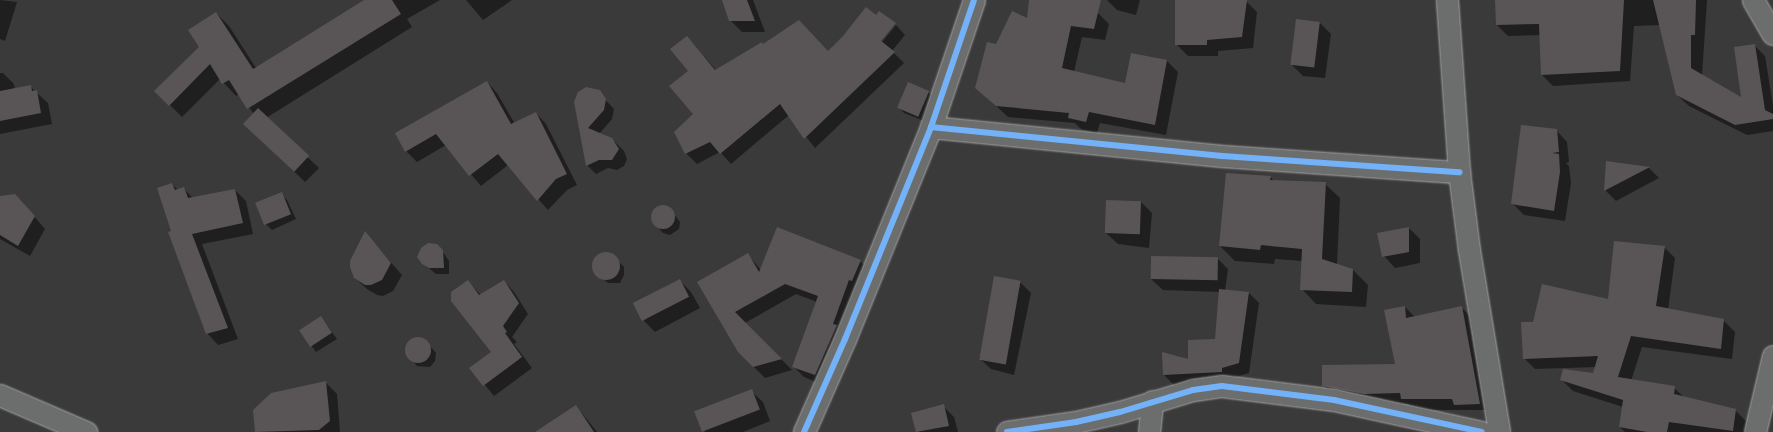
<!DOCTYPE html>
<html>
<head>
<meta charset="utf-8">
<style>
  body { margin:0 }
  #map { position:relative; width:1773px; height:432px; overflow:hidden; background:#3b3a3b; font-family:"Playpen Sans",sans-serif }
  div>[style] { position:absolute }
  .shadow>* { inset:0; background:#0007 }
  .building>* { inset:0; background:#595557; transform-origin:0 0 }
  .round { border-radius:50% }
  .roads { filter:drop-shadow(0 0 1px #a7a6a7) drop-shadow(0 0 1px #a7a6a7) }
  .street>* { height:21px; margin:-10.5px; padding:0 10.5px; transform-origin:10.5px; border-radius:10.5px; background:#6c6d6d }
  .cycleway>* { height:6px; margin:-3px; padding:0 3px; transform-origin:3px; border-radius:3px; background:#73b2f8 }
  span { translate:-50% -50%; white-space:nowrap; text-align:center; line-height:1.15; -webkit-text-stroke:5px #2a2d2e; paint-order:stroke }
</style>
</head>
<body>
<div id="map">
  <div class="shadow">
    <i style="clip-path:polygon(0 0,17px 2px,5px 41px,0 39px)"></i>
    <i style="clip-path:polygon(367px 0,440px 0,407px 19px,412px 27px,266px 118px,319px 168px,305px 182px,256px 135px,254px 114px,239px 94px,236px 96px,220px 79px,182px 117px,156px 91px,200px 47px,216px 13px,229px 26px,256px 68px)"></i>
    <i style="clip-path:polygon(466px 0,512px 0,483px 20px)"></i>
    <i style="clip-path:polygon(723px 0,753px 0,765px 32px,742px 32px,730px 20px)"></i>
    <i style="clip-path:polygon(1107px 0,1140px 0,1136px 15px,1117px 10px)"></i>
    <i style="clip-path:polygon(1176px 0,1246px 1px,1257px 12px,1253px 48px,1218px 51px,1218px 56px,1188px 56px,1177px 45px)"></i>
    <i style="clip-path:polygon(1496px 0,1707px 0,1702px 76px,1743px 99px,1754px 45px,1765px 56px,1773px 105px,1773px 131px,1747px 135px,1689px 106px,1677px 95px,1660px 25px,1634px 26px,1630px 81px,1553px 86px,1542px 75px,1541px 35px,1508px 36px,1497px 25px)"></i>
    <i style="clip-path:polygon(1098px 13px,1109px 24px,1105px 40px,1082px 37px,1074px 72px,1126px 84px,1132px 55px,1167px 61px,1178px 72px,1166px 135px,1100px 123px,1097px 133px,1081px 129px,1075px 123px,1008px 117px,977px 88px,996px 46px)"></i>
    <i style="clip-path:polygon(1320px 23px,1331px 34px,1325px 78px,1303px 76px,1292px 65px)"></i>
    <i style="clip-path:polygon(896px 25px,905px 35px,892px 51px,904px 63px,815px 148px,789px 115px,731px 164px,720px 152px,697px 164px,686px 153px,695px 114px,687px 37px,716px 70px,763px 45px,828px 52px,878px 47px)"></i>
    <i style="clip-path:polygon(0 73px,3px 73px,14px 84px,15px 90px,31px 87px,36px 92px,48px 103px,52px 124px,0 134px)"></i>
    <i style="clip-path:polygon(487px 82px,497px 93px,515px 124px,536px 113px,546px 124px,577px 185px,567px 190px,548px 210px,508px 165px,481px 186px,446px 145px,417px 162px,406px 151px)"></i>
    <i style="clip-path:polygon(595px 89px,614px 109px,612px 119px,599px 134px,615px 142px,624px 151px,627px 159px,624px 166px,617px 170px,608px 168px,596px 174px,587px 165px,582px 90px)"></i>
    <i style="clip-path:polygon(928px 92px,934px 97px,924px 121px,904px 113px,899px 107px)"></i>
    <i style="clip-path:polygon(1556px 130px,1567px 142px,1569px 162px,1566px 163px,1569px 166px,1571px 183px,1565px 221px,1524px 215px,1513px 204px)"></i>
    <i style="clip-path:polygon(1607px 162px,1649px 168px,1659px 178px,1616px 201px,1605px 190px)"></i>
    <i style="clip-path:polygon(1270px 177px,1274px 181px,1325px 184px,1340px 198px,1337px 265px,1353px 270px,1368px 285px,1366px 307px,1316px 304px,1302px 289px,1303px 261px,1275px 259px,1274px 264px,1235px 261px,1220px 246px)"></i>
    <i style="clip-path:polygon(172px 184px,178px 190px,184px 189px,193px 198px,235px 190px,246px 201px,253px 234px,202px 244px,238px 339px,218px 345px,207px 333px,172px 232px)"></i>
    <i style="clip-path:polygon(281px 194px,287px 200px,296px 219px,272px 230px,266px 224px)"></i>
    <i style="clip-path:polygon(0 197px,26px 207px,45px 229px,30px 256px,0 239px)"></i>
    <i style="clip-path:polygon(1141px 202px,1152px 213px,1149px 248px,1118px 244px,1106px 233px)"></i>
    <i style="clip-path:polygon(661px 207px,671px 210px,680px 222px,679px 229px,670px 235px,663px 233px,652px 221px,655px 210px)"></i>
    <i style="clip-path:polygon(1409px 228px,1420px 239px,1420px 263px,1395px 268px,1384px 256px)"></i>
    <i style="clip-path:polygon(365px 233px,402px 275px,393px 291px,383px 296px,377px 295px,367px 289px,355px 278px)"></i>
    <i style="clip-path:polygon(1664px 247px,1675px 258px,1668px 310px,1724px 321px,1735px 332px,1732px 359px,1642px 347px,1631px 381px,1674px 388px,1685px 398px,1735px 410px,1746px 421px,1745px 432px,1625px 432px,1620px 427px,1623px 407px,1573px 391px,1562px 380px,1594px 375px,1596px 367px,1535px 369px,1524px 358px,1534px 323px,1610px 300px)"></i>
    <i style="clip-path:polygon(440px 248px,449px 261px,449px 274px,436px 274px,423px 263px)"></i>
    <i style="clip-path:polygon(604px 253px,612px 255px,624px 267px,624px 275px,620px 283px,608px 283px,595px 272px,595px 260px)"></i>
    <i style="clip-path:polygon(747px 254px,761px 270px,860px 261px,871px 272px,826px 386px,804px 377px,793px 366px,817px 302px,796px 294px,745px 323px,792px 370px,765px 378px,739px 352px,698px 282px)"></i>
    <i style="clip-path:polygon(1217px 258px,1228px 269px,1225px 291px,1249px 293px,1259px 303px,1249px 373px,1232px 378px,1174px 385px,1164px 375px,1190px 360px,1216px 340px,1220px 292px,1163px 290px,1151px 279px)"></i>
    <i style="clip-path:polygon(504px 281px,514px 292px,528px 314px,512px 337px,517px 342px,514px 344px,532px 368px,494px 396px,471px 368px,492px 352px,468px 282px,481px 295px)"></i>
    <i style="clip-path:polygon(680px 281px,691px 292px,700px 308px,655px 332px,644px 321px)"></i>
    <i style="clip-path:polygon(1020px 282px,1031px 293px,1014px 375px,991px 369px,979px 358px)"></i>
    <i style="clip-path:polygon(1405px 307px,1415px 317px,1461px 307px,1472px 318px,1490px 410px,1414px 410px,1408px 404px,1376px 404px,1335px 397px,1323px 385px,1396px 365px)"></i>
    <i style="clip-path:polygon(321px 318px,337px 339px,316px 352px,300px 330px)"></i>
    <i style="clip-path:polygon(414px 339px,425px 340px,436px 353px,435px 361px,430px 367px,417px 366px,407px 354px,407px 346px)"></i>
    <i style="clip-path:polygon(326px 383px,337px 394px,340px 432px,257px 432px,254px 411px)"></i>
    <i style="clip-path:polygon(751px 391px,763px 402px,770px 421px,743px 432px,705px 432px,697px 413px)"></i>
    <i style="clip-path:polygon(576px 406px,597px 432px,547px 432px)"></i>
    <i style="clip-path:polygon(943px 406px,954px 417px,958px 432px,917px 432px,912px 414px)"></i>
  </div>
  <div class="building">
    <i style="clip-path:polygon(364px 0,392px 0,401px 14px,247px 109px,229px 80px,222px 84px,210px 64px,169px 106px,154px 91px,199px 47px,188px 30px,216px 12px,253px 69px)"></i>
    <i style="clip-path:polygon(722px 0,747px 0,755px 21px,729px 21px)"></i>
    <i style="clip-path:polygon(1029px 0,1101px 0,1094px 29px,1071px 26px,1062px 68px,1125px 83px,1131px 53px,1167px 60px,1155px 125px,1089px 112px,1086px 122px,1068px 118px,1069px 113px,996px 106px,975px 88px,987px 42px,996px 44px,1012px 11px,1027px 18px)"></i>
    <i style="clip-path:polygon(1175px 0,1247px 0,1242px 37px,1207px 40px,1207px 45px,1175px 45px)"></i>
    <i style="clip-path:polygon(1495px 0,1624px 0,1620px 71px,1541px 75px,1539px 24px,1496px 25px)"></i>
    <i style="clip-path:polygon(1653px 0,1696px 0,1695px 35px,1691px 35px,1691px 68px,1741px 97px,1734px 47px,1755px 44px,1765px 110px,1773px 114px,1773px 119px,1735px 125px,1676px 95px)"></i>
    <i style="clip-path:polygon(866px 7px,876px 15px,879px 11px,896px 23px,881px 41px,895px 52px,804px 139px,780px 104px,720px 154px,710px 142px,685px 154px,674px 132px,693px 114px,669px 86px,688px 71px,670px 49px,687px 36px,715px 70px,762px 42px,763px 44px,799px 20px,828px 51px,843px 36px)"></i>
    <i style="left:1296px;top:19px;width:24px;height:46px;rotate:7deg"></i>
    <i style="clip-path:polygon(487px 81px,511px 124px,536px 112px,567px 174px,556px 179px,537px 201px,498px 154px,469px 176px,436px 134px,405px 152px,395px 133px)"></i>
    <i style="left:908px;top:82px;width:23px;height:28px;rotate:23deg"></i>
    <i style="clip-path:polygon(31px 85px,32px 91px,37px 90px,41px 113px,0 121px,0 91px)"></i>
    <i style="clip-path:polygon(586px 87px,600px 90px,606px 99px,604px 110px,588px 128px,612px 138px,619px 149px,612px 160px,599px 160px,586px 166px,574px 102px,578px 92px)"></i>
    <i style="left:258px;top:108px;width:70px;height:22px;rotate:43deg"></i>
    <i style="clip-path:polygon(1521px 125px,1557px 129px,1559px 152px,1552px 153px,1559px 154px,1560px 172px,1554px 211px,1511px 204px)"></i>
    <i style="clip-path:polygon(1606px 161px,1650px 167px,1604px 191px)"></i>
    <i style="clip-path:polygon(1226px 173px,1271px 176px,1270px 180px,1326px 182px,1322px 259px,1353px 269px,1352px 292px,1300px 290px,1302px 249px,1261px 245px,1260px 250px,1219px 246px)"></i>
    <i style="clip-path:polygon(172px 183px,175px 190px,184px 187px,188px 198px,235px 189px,243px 223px,192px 234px,228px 328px,206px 334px,168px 232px,171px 231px,157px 188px)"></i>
    <i style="left:282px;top:192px;width:24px;height:29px;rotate:68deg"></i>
    <i style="clip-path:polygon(15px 194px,35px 216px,18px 246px,0 235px,0 196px)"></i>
    <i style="left:1106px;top:200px;width:35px;height:33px;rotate:2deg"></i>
    <i class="round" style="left:651px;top:205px;width:24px;height:24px"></i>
    <i style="clip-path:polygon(777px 227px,861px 260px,852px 281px,849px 280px,833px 324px,837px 325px,815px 375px,792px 367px,818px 296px,785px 284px,735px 312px,782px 359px,753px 367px,738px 352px,697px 282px,748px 253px,759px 272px)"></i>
    <i style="clip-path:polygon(1409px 227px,1409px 252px,1382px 257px,1377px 233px)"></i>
    <i style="clip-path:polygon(365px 231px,391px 263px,382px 280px,371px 285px,365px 285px,354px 278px,350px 267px,350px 261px)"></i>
    <i style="clip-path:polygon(1614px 241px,1665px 246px,1656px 306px,1724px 319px,1721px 349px,1631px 336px,1618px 377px,1675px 386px,1674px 394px,1736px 409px,1733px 431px,1669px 422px,1667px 432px,1647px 432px,1619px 427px,1623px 400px,1560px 380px,1563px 369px,1593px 373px,1598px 356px,1523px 359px,1521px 322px,1533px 322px,1542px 284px,1608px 299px)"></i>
    <i style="clip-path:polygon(428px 243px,437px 244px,443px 250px,444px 268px,429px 268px,422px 264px,417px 257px,421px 248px)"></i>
    <i class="round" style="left:592px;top:252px;width:28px;height:28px"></i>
    <i style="left:1151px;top:256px;width:67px;height:23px;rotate:1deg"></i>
    <i style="left:994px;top:276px;width:27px;height:85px;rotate:10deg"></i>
    <i style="left:680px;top:279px;width:20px;height:53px;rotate:63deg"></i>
    <i style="clip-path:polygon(468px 280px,479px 295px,504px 280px,519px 303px,503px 326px,507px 332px,505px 333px,522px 357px,483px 386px,469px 368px,491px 352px,451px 301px,451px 292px)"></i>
    <i style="clip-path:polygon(1219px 289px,1249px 292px,1239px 363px,1222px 368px,1222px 372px,1163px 375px,1162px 352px,1188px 359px,1188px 340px,1215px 339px)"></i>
    <i style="clip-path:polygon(1405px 306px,1406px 318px,1462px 306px,1480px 404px,1454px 405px,1452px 399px,1401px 399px,1400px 393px,1364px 394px,1322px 386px,1322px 365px,1395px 364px,1384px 310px)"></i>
    <i style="left:321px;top:316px;width:20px;height:26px;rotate:57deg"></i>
    <i class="round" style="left:405px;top:337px;width:26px;height:26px"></i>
    <i style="clip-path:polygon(326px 381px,330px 421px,319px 430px,255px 432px,253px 410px,271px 393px)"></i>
    <i style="left:752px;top:389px;width:22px;height:62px;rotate:69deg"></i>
    <i style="clip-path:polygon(944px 404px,949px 426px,916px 432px,911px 413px)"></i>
    <i style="clip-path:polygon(576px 405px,594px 432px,535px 432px)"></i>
  </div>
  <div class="roads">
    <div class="street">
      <i style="left:1447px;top:0;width:172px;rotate:86deg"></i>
      <i style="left:1459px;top:172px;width:79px;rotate:82.7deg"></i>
      <i style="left:1469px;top:250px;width:184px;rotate:80.6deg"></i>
      <i style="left:1753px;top:0;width:39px;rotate:60deg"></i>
      <i style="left:931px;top:127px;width:292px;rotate:5.7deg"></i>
      <i style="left:1222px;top:156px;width:238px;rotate:3.9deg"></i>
      <i style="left:0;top:395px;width:94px;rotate:23.3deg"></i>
      <i style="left:804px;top:432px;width:102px;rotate:-66.2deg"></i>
      <i style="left:845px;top:339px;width:229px;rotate:-67.9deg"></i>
      <i style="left:931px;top:127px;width:134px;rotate:-71.3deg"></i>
      <i style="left:1007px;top:432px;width:70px;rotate:-8.2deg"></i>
      <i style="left:1076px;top:422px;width:45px;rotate:-12.8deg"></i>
      <i style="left:1120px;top:412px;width:76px;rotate:-16.8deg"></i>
      <i style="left:1193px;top:390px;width:29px;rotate:-8deg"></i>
      <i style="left:1222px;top:386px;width:113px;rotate:7.1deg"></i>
      <i style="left:1334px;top:400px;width:151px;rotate:12.2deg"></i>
      <i style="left:1149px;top:432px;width:31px;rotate:-84deg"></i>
      <i style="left:1755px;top:432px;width:78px;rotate:-76.7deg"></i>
    </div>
  </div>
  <div class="cycleway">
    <i style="left:931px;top:127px;width:292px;rotate:5.7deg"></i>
    <i style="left:1222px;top:156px;width:238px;rotate:3.9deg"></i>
    <i style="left:804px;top:432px;width:102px;rotate:-66.2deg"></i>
    <i style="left:845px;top:339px;width:229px;rotate:-67.9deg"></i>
    <i style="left:931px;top:127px;width:134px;rotate:-71.3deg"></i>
    <i style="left:1007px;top:432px;width:70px;rotate:-8.2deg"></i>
    <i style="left:1076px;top:422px;width:45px;rotate:-12.8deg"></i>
    <i style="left:1120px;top:412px;width:76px;rotate:-16.8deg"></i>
    <i style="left:1193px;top:390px;width:29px;rotate:-8deg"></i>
    <i style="left:1222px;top:386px;width:113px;rotate:7.1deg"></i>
    <i style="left:1334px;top:400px;width:151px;rotate:12.2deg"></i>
  </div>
</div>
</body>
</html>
